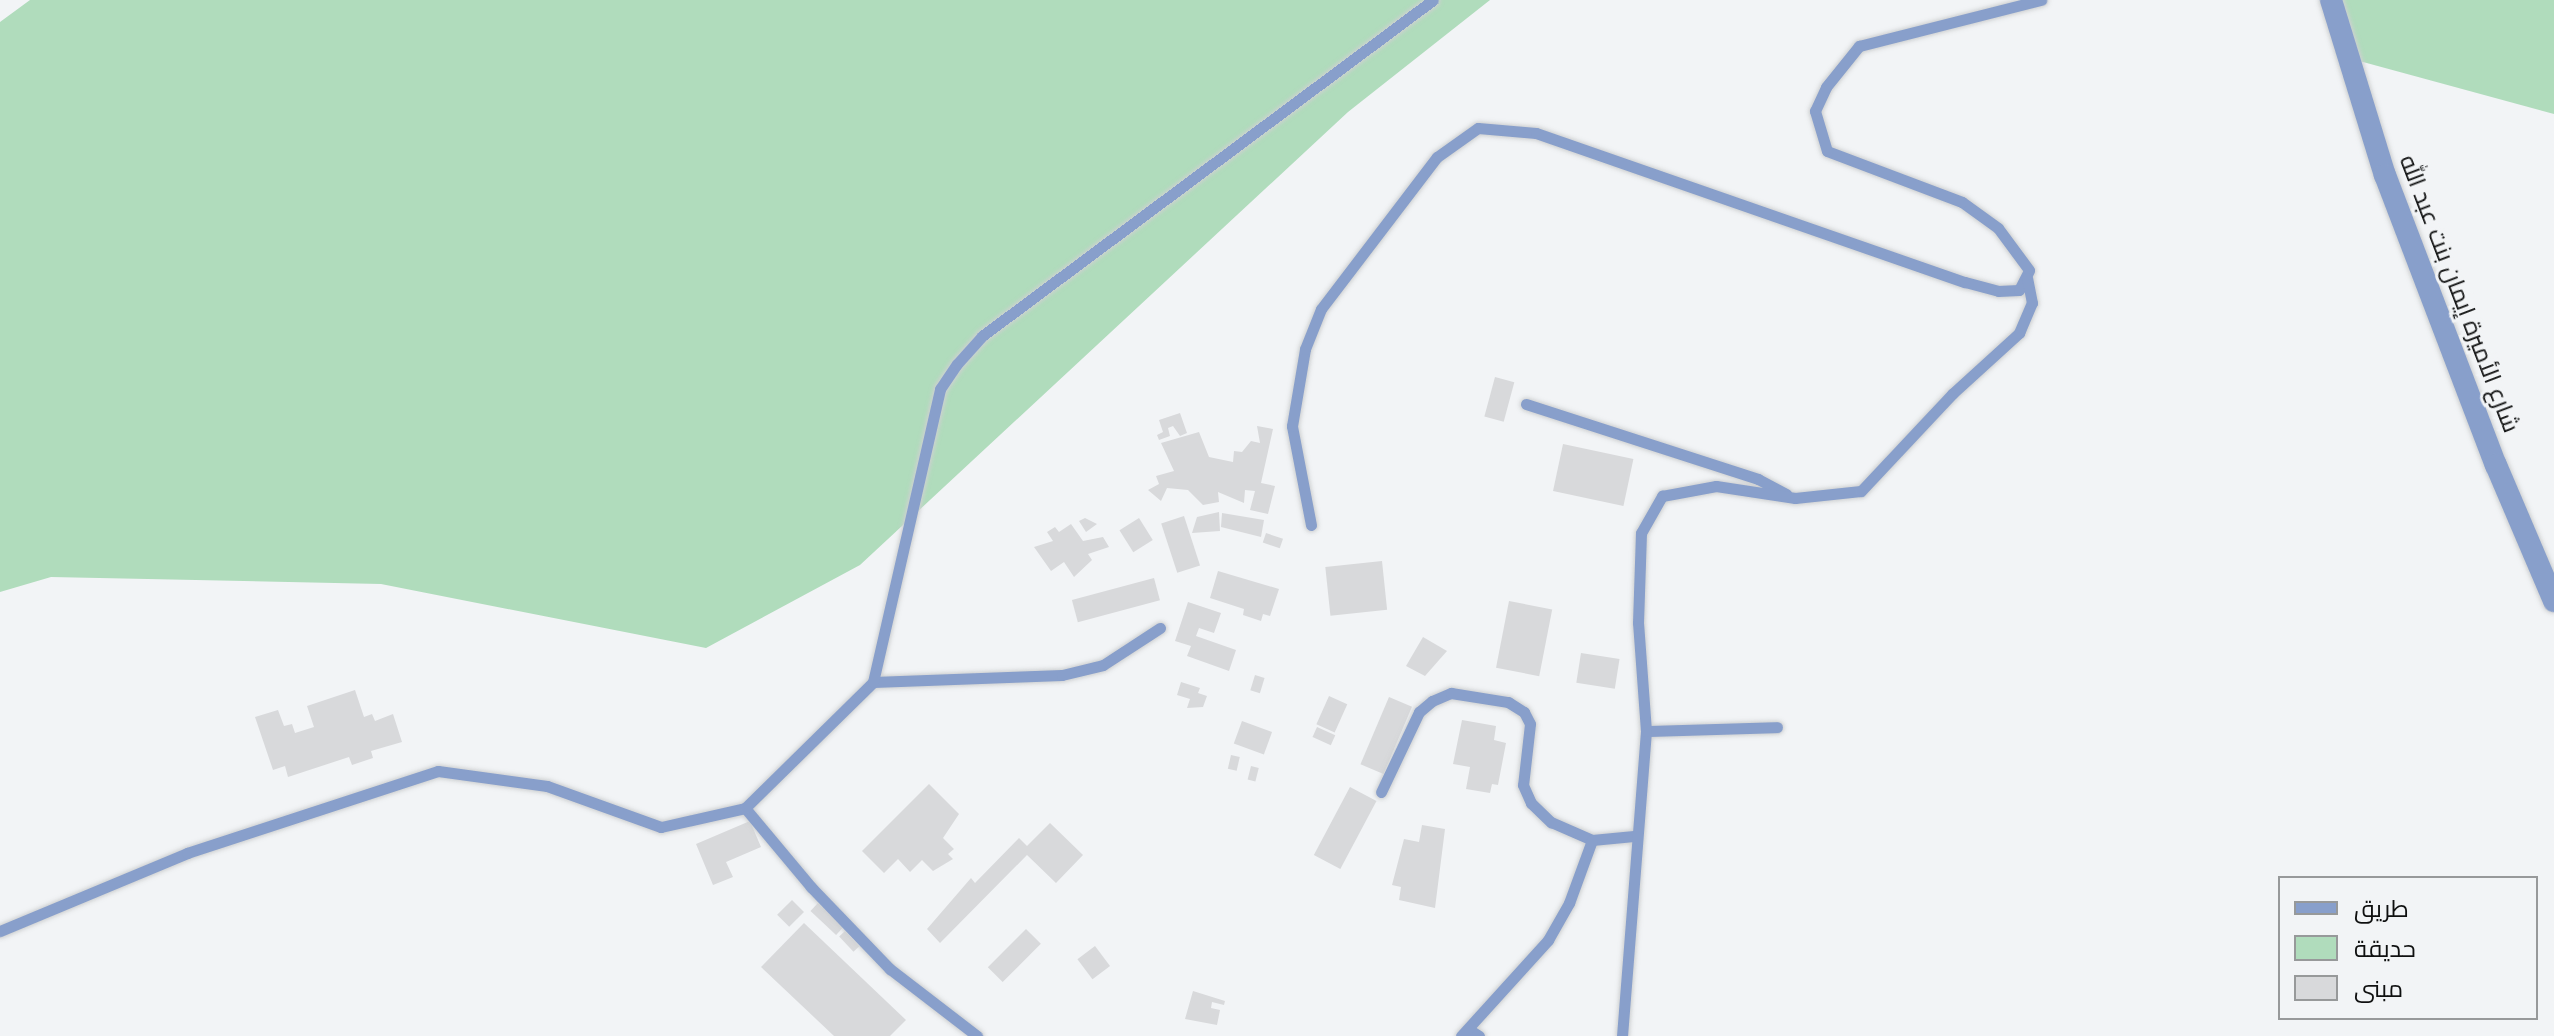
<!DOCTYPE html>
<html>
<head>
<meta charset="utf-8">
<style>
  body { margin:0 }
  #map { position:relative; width:2554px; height:1036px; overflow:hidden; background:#f2f4f6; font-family:"Fira Sans",Cairo,sans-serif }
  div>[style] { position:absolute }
  .green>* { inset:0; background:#b0dcbc }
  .building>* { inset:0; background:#d8d9db; transform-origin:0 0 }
  .roads { filter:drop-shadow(0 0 2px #ced0d1) drop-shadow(0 0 2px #ced0d1) }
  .service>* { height:11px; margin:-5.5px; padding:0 5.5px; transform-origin:5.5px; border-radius:5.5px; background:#889fcb }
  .minor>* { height:22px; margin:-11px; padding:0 11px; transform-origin:11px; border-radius:11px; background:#889fcb }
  span { translate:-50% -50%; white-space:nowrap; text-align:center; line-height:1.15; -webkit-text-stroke:6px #f2f4f6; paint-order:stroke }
  .street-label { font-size:24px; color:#0f1010 }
  .legend { position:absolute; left:2278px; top:876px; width:260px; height:144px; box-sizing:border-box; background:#f2f4f6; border:2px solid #97999a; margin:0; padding:10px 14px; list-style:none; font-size:24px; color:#0f1010 }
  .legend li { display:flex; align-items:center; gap:16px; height:40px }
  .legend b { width:40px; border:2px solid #97999a }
</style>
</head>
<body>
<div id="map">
  <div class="green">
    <i style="clip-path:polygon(30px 0,1490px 0,1348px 112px,860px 565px,706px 648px,381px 584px,51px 577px,0 592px,0 22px)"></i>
    <i style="clip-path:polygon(2330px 0,2554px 0,2554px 114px,2341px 56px)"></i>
  </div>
  <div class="building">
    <i style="left:1495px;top:377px;width:20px;height:41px;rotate:15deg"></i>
    <i style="clip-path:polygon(1180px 413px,1187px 433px,1180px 436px,1173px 426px,1168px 428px,1170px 436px,1159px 440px,1157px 435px,1163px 432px,1159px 420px)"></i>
    <i style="clip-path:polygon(1257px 426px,1273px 429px,1261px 483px,1275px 486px,1268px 514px,1250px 510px,1255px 491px,1245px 490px,1244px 503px,1218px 492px,1219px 502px,1203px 505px,1188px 490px,1167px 488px,1161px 501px,1148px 490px,1159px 484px,1156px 476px,1174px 471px,1161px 443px,1199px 432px,1209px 457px,1233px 462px,1234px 451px,1242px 452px,1251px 441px,1260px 443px)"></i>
    <i style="left:1563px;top:444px;width:72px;height:48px;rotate:12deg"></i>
    <i style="clip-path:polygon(1219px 512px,1220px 531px,1192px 533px,1197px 517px)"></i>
    <i style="clip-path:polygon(1222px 513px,1264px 520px,1261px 537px,1221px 527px)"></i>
    <i style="left:1184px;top:516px;width:52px;height:24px;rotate:72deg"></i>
    <i style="clip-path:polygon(1085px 518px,1097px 524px,1086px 532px,1079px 521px)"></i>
    <i style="left:1139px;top:518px;width:26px;height:23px;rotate:58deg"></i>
    <i style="clip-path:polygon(1071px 524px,1083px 541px,1103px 537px,1109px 547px,1088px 554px,1092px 560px,1074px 577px,1064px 562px,1051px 571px,1034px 547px,1053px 541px,1047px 532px,1055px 527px,1059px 532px)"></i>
    <i style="left:1266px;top:533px;width:18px;height:10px;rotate:19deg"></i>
    <i style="left:1382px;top:561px;width:49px;height:57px;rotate:84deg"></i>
    <i style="clip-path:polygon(1218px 571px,1279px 589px,1270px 616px,1263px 614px,1261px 621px,1243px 615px,1244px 609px,1210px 598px)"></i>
    <i style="left:1154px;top:578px;width:23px;height:85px;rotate:75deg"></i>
    <i style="left:1509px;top:601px;width:44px;height:68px;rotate:11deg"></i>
    <i style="clip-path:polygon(1188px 602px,1221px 613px,1214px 633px,1199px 628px,1196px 636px,1236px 650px,1229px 671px,1187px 656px,1191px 646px,1175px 641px)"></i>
    <i style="clip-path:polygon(1423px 637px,1447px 651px,1425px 676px,1406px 666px)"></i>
    <i style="left:1581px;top:653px;width:39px;height:30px;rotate:9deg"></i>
    <i style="left:1255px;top:675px;width:10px;height:16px;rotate:17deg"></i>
    <i style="clip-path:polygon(1181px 682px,1200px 688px,1198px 693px,1207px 696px,1203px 707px,1187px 708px,1190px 699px,1177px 695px)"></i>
    <i style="clip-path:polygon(355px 690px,364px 717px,372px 714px,375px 721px,393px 714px,402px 742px,371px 751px,373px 758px,352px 765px,349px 757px,288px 777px,285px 766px,273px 770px,255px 717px,278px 710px,284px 726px,292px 724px,295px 733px,314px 727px,307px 706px)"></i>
    <i style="left:1329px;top:696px;width:20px;height:31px;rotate:24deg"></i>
    <i style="left:1389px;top:697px;width:25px;height:73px;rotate:23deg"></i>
    <i style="clip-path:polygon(1462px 720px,1496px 726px,1494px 740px,1506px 743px,1498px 785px,1492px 784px,1490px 793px,1466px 789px,1470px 767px,1453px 764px)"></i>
    <i style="left:1242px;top:721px;width:32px;height:24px;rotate:20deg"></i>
    <i style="left:1317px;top:727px;width:20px;height:11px;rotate:24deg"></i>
    <i style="left:1231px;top:755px;width:9px;height:14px;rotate:13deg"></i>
    <i style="left:1251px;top:766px;width:8px;height:14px;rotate:14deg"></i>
    <i style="clip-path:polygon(929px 784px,959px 814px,943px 838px,954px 849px,948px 854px,953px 859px,933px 871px,922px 860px,910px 872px,898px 859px,884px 873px,862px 851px)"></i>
    <i style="left:1350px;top:787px;width:30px;height:77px;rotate:28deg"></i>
    <i style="clip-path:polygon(750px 821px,761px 847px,726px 862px,733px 877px,713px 885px,696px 844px)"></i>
    <i style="clip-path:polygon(1050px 823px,1083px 855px,1056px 883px,1027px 855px,940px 943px,927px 929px,971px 878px,975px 883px,1019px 838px,1027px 846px)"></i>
    <i style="clip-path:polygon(1422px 825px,1445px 829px,1435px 908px,1399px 900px,1401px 887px,1392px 885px,1404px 839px,1419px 842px)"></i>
    <i style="left:792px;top:900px;width:17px;height:21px;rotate:45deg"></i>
    <i style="left:818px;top:903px;width:35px;height:11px;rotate:43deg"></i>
    <i style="clip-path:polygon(804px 923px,906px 1020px,890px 1036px,834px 1036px,761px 967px)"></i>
    <i style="left:1026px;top:929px;width:21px;height:54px;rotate:45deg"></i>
    <i style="left:845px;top:931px;width:21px;height:8px;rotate:47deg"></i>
    <i style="left:1095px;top:946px;width:25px;height:22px;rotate:53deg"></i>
    <i style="clip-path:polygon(1193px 991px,1225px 1001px,1224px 1005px,1212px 1002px,1211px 1008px,1220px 1010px,1217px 1025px,1185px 1019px)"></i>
  </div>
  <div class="roads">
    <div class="service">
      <i style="left:1526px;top:404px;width:244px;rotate:17.9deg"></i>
      <i style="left:1758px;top:479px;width:32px;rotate:28deg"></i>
      <i style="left:1311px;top:525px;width:101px;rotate:-100.9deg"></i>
      <i style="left:1292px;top:426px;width:78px;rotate:-80.4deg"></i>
      <i style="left:1305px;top:349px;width:43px;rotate:-68.2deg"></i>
      <i style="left:1321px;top:309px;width:191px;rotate:-52.7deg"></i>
      <i style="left:1437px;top:157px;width:50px;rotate:-35.3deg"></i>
      <i style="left:1478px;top:128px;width:58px;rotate:4.9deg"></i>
      <i style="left:1536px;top:133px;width:454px;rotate:19.2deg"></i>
      <i style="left:1965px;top:282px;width:34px;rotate:15deg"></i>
      <i style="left:1998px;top:291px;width:21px;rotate:-3deg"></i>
      <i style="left:2019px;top:290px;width:22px;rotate:-63deg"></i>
      <i style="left:2029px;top:270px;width:52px;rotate:-126.4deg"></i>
      <i style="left:1998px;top:228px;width:44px;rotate:-144.2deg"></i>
      <i style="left:1962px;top:202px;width:144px;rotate:-159.3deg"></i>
      <i style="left:1827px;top:151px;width:42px;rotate:-106.7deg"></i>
      <i style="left:1815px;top:111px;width:26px;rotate:-65deg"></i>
      <i style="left:1826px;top:87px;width:53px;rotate:-51.2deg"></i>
      <i style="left:1859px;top:46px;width:188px;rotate:-14.2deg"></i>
      <i style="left:873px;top:682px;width:189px;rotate:-2.1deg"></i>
      <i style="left:1062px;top:675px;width:42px;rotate:-13.7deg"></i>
      <i style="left:1103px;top:665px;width:68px;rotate:-33deg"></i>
      <i style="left:1646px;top:731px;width:131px;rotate:-1.7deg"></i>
      <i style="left:1381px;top:792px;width:89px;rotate:-64.6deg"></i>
      <i style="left:1419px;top:712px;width:17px;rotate:-40deg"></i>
      <i style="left:1432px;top:701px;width:21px;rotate:-23deg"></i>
      <i style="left:1451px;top:693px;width:58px;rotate:9deg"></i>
      <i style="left:1508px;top:702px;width:19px;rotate:32deg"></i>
      <i style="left:1524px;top:712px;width:13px;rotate:63deg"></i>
      <i style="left:1530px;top:724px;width:61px;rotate:96.5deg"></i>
      <i style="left:1523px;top:785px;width:20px;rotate:66deg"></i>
      <i style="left:1531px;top:803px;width:28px;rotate:44deg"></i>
      <i style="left:1551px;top:822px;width:45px;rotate:23.7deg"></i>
      <i style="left:1592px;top:840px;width:42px;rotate:-5.4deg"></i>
      <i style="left:745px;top:808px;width:103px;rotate:50.1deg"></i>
      <i style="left:811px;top:887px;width:114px;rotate:46.1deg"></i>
      <i style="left:890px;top:969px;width:110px;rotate:37.6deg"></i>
      <i style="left:0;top:931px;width:203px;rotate:-22.6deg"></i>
      <i style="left:187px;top:853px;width:264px;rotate:-18.1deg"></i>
      <i style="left:438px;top:771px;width:110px;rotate:7.8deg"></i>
      <i style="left:547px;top:786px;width:121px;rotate:19.8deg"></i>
      <i style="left:661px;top:827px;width:86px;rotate:-12.7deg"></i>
      <i style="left:745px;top:808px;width:180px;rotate:-44.5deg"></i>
      <i style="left:873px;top:682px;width:301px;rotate:-77.1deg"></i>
      <i style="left:940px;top:389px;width:30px;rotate:-56deg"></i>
      <i style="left:957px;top:364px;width:38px;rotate:-48deg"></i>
      <i style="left:982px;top:336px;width:562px;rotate:-36.69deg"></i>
      <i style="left:1468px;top:1029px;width:13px;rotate:32deg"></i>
      <i style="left:1461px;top:1036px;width:130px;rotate:-47.8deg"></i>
      <i style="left:1548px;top:940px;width:43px;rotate:-60.4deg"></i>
      <i style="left:1569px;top:903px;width:67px;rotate:-69.9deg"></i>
      <i style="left:1622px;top:1036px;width:306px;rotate:-85.5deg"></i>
      <i style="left:1646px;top:731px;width:108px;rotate:-94.2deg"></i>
      <i style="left:1638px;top:623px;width:90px;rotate:-88.1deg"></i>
      <i style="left:1641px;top:533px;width:43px;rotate:-60.4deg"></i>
      <i style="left:1662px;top:496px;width:55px;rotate:-10.5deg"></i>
      <i style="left:1716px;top:486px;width:80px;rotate:8.6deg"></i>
      <i style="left:1795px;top:498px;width:66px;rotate:-6.1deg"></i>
      <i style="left:1861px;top:491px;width:133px;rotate:-46.8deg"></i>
      <i style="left:1952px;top:394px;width:91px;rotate:-42.3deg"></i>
      <i style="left:2019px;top:333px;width:33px;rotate:-67deg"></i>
      <i style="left:2032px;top:303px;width:25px;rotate:-101deg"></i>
    </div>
    <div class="minor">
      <i style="left:2331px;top:0;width:183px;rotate:72.9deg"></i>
      <i style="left:2385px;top:175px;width:311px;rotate:69.1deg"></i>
      <i style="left:2496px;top:465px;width:148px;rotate:66.9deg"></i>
    </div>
  </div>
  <div class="street-label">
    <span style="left:2459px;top:294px;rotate:69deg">شارع الأميرة إيمان بنت عبد الله</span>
  </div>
  <ul class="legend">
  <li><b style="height:10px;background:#889fcb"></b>طريق</li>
  <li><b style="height:22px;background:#b0dcbc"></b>حديقة</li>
  <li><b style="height:22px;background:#d8d9db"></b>مبنى</li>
  </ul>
</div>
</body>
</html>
